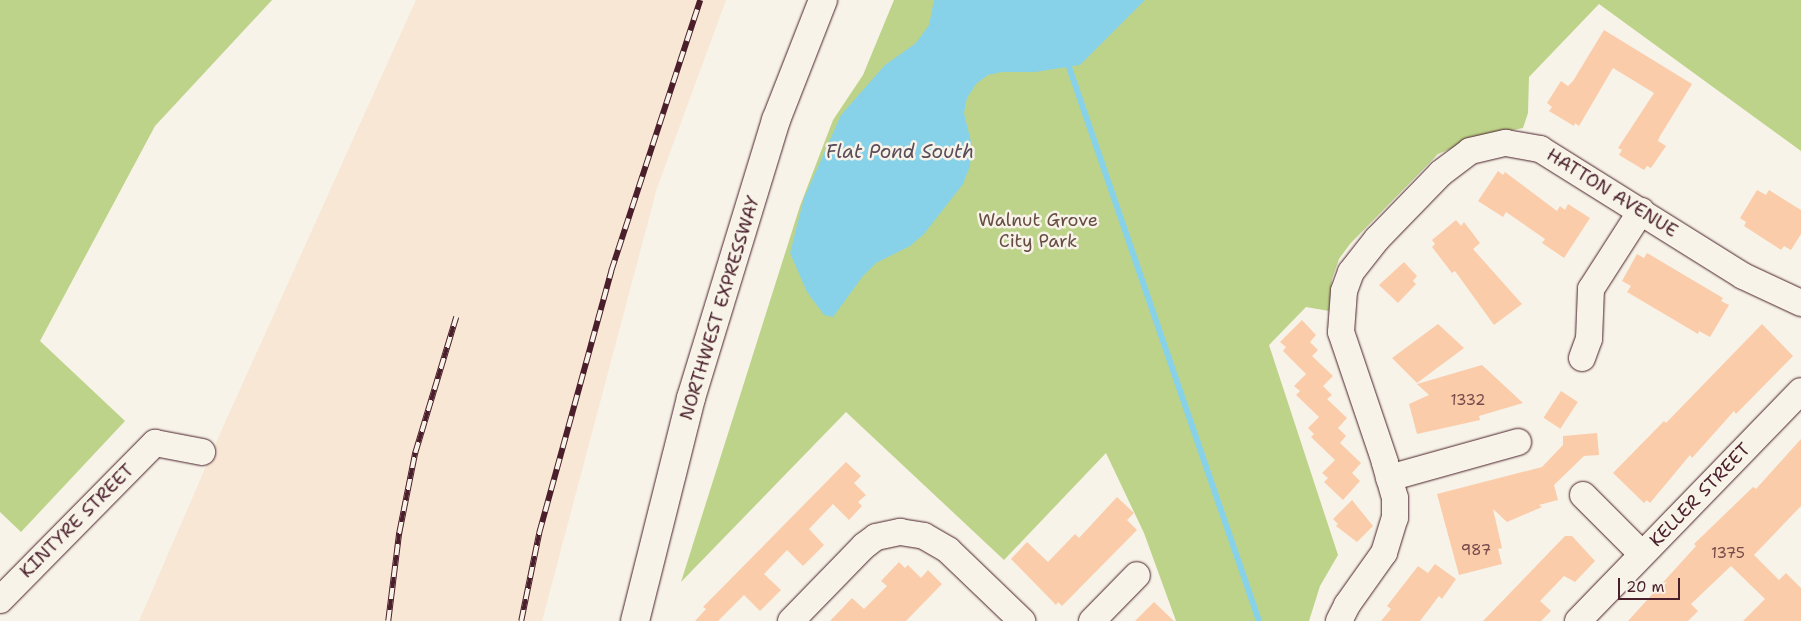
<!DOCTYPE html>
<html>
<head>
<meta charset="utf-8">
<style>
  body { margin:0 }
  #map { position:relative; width:1801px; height:621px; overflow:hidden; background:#f7f3e8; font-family:"Shantell Sans",sans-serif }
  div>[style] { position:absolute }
  .built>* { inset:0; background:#f8e7d5 }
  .green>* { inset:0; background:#bdd389 }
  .water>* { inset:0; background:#88d2e9 }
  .stream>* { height:6px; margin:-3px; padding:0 3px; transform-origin:3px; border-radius:3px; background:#88d2e9 }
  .building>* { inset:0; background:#fbccaa; transform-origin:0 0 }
  .roads { filter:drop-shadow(0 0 1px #4a1f2b) drop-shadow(0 0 1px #4a1f2b) }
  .minor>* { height:26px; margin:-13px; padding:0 13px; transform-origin:13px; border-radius:13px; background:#f7f3e8 }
  .major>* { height:28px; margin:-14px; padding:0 14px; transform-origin:14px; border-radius:14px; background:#f7f3e8 }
  .rail>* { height:5.5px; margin-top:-2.75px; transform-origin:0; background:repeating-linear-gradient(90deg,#f7f3e8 0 11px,#4a1f2b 0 22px); box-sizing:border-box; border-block:1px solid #4a1f2b }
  span { translate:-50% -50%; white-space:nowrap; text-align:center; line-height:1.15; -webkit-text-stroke:5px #f7f3e8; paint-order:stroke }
  .number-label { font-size:15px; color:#764a4b }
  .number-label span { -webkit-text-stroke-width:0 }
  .street-label { font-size:18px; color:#4a1f2b }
  .park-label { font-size:18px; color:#674c42 }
  .water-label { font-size:19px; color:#5a4c5a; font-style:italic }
  .scale { position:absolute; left:1618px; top:578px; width:62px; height:22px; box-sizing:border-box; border:2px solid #4a1f2b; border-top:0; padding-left:6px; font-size:15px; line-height:18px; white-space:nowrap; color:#4a1f2b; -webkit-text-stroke:4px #f7f3e8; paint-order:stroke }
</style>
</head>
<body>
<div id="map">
  <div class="built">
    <i style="clip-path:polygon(416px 0,726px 0,657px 188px,542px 621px,139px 621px,223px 427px)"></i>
  </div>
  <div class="green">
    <i style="clip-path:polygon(0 0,272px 0,155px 126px,40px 341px,125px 421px,21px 532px,0 512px)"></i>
    <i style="clip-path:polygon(894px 0,1801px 0,1801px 151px,1599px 4px,1529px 77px,1528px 113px,1523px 128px,1479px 137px,1438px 154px,1350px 244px,1339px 259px,1332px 279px,1329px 311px,1306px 307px,1269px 345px,1338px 555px,1320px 586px,1309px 621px,1176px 621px,1144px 533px,1106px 453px,1004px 560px,846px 412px,681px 582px,800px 206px,833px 120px,863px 75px)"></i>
  </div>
  <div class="water">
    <i style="clip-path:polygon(934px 0,1145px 0,1080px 65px,1035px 72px,1002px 72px,988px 75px,976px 84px,967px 98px,964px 113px,972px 146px,970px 166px,963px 184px,924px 234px,910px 246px,876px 263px,863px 276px,833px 317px,824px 315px,807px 292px,790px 253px,804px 198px,841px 115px,885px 65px,916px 43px,929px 25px)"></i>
  </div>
  <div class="stream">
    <i style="left:1069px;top:67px;width:586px;rotate:71.07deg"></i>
  </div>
  <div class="building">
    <i style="clip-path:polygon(1604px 30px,1692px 84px,1660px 136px,1658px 141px,1666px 146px,1651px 168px,1647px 166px,1644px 170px,1619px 155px,1622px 150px,1618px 148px,1654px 93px,1613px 68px,1579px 126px,1575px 123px,1574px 126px,1549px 111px,1552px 107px,1547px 103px,1561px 81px,1568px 86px,1573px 81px)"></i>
    <i style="clip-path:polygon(1498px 171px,1503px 175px,1505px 172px,1557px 211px,1560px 206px,1565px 210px,1568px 204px,1590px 218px,1564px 258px,1542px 243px,1545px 239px,1506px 212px,1503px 217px,1478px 201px)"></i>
    <i style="clip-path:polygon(1757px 190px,1766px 195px,1769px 190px,1801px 210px,1801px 234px,1791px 250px,1784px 246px,1781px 250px,1744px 226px,1746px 222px,1740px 218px)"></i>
    <i style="clip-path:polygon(1456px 220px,1461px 226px,1464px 222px,1480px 243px,1473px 249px,1522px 304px,1494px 325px,1455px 271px,1452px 273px,1432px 247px,1435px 244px,1432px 240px)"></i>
    <i style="clip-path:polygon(1647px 253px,1723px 298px,1721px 301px,1729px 305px,1710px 337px,1699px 331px,1698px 334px,1627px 292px,1631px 286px,1622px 281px,1637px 254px,1644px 258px)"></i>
    <i style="clip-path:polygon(1404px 262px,1417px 276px,1413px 281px,1416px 284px,1398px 303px,1379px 285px)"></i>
    <i style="clip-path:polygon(1302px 320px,1316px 335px,1310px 342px,1318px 350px,1312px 356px,1333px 376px,1323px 386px,1332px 395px,1327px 399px,1347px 418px,1338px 428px,1346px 436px,1340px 443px,1361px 463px,1352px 473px,1360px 481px,1343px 500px,1324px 482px,1328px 478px,1322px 473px,1335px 460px,1311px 437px,1314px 434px,1308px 428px,1319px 417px,1296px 395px,1300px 391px,1294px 386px,1306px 374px,1283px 351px,1286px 347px,1280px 342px)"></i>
    <i style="clip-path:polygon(1438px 324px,1464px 348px,1417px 383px,1392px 358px)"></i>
    <i style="clip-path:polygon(1762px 324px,1793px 356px,1736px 414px,1734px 411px,1692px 458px,1690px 455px,1650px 503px,1647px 500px,1644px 503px,1613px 473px,1664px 421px,1666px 423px)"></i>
    <i style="clip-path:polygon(1482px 365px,1523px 403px,1479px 416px,1480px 420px,1417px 434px,1409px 404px,1429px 395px,1417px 384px)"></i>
    <i style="left:1561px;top:391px;width:20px;height:32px;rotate:33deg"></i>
    <i style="clip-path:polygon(1597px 433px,1599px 455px,1584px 456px,1554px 485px,1558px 500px,1539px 505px,1542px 507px,1507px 522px,1493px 509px,1502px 548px,1498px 549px,1502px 564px,1459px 575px,1437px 494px,1542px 467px,1563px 445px,1563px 436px)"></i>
    <i style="clip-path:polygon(1801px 439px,1801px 506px,1754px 555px,1779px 580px,1786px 573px,1801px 588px,1801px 621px,1743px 621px,1765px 599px,1731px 566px,1691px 604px,1698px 611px,1688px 621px,1628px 621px,1696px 546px,1694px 544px,1753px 487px,1756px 489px)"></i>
    <i style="clip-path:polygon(846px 462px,861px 476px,854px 483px,866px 495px,858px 502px,862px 506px,849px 520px,833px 504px,809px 529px,824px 545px,803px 566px,787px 550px,764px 574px,781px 590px,760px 611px,744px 595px,718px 621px,695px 621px,706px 609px,703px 607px)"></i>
    <i style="clip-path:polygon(1117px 497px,1134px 513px,1127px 520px,1137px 530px,1062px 606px,1058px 602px,1056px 605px,1011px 559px,1027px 542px,1048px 562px,1075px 534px,1079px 538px)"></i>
    <i style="clip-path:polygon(1352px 500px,1373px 526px,1357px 542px,1336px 526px,1338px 524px,1333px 519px)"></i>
    <i style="clip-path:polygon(1565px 536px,1572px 536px,1595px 561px,1575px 582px,1564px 576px,1540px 601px,1551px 611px,1541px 621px,1483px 621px)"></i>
    <i style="clip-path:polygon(899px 562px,905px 568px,908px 565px,921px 578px,928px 570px,942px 584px,906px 621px,830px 621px,852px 598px,864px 609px,887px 586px,881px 581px)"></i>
    <i style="clip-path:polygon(1435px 564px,1456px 579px,1442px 599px,1439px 596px,1420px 621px,1381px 621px,1391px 609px,1387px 606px,1418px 566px,1428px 573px)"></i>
    <i style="clip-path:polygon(1154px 602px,1174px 621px,1135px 621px)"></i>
  </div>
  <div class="roads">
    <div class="minor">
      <i style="left:1582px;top:358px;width:20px;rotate:-70deg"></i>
      <i style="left:1589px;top:339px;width:50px;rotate:-87.7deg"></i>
      <i style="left:1591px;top:289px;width:93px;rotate:-57.3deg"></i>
      <i style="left:1389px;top:478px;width:134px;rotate:-15.6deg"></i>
      <i style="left:1583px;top:495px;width:83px;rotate:45deg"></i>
      <i style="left:0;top:600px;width:221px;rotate:-45.4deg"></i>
      <i style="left:155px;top:443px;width:48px;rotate:10.8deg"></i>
      <i style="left:791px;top:621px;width:105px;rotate:-45.8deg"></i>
      <i style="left:864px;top:546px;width:15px;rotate:-37deg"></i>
      <i style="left:876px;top:537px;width:25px;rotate:-12deg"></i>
      <i style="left:900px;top:532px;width:24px;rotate:9deg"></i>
      <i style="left:924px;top:536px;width:28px;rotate:30deg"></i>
      <i style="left:948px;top:550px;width:103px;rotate:43.8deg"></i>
      <i style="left:1092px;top:621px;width:64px;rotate:-45.6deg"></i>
      <i style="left:1339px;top:621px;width:18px;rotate:-63deg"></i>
      <i style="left:1347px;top:605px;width:64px;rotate:-54.6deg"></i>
      <i style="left:1384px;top:553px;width:37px;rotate:-73deg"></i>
      <i style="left:1395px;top:518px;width:20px;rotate:-90deg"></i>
      <i style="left:1395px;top:498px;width:37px;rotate:-106deg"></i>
      <i style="left:1385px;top:462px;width:137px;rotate:-108.7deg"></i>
      <i style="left:1341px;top:332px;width:41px;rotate:-85.8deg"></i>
      <i style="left:1344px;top:291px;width:20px;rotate:-70deg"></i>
      <i style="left:1351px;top:272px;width:42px;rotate:-51.8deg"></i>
      <i style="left:1377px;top:239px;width:92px;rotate:-45.9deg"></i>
      <i style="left:1441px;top:173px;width:36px;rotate:-37deg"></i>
      <i style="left:1470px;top:151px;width:37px;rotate:-13deg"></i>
      <i style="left:1506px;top:143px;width:35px;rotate:10deg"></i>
      <i style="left:1540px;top:149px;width:239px;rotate:32deg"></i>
      <i style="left:1743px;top:276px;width:64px;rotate:25deg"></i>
      <i style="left:1578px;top:621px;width:320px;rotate:-45.9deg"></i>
    </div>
    <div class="major">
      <i style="left:635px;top:621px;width:230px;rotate:-75.9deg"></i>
      <i style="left:691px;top:398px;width:291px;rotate:-73deg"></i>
      <i style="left:776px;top:120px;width:129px;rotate:-68.6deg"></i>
    </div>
  </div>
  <div class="rail">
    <i style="left:388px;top:621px;width:89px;rotate:-82.9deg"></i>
    <i style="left:399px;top:533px;width:82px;rotate:-78.7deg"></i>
    <i style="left:415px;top:453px;width:142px;rotate:-73.2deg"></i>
    <i style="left:521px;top:621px;width:90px;rotate:-78.4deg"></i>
    <i style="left:539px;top:533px;width:272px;rotate:-74.6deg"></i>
    <i style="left:611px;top:271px;width:285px;rotate:-71.8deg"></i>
  </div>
  <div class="number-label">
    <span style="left:1468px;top:401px">1332</span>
    <span style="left:1476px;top:551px">987</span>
    <span style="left:1728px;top:554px">1375</span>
  </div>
  <div class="street-label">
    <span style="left:1612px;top:193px;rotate:32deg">HATTON AVENUE</span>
    <span style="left:720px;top:308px;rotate:-73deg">NORTHWEST EXPRESSWAY</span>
    <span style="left:1700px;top:495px;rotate:-46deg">KELLER STREET</span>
    <span style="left:77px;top:521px;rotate:-45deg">KINTYRE STREET</span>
  </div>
  <div class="park-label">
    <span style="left:1038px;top:231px">Walnut Grove<br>City Park</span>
  </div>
  <div class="water-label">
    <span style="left:900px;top:152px">Flat Pond South</span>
  </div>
  <div class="scale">20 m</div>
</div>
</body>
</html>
